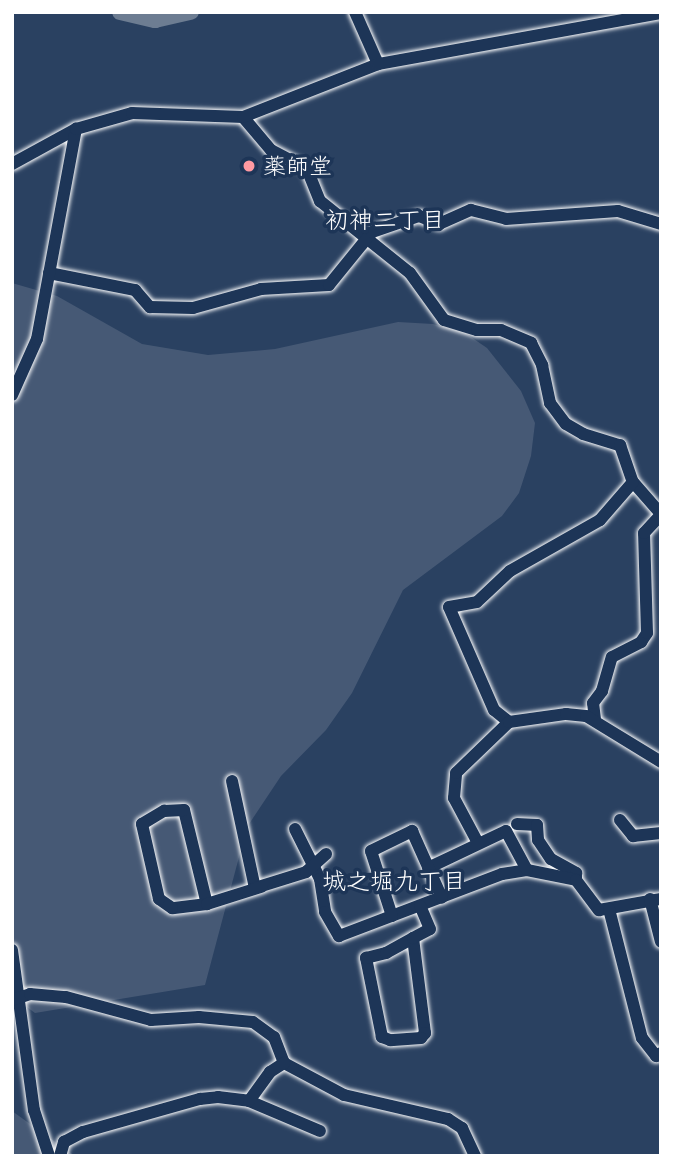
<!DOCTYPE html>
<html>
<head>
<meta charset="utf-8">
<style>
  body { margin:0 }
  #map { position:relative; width:673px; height:1168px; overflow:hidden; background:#2a4161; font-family:Delius,"Klee One",sans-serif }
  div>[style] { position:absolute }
  .green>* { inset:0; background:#465975 }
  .river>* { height:16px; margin:-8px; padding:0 8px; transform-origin:8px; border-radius:8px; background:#6d7d92 }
  .roads { filter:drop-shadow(0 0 2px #fff) drop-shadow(0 0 2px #fff) }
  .minor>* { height:12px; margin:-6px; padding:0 6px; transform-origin:6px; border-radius:6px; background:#1d3557 }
  .dots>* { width:19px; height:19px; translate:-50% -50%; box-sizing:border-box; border:4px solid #1d3557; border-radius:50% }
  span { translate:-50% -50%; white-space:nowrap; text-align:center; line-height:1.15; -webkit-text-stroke:7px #1d3557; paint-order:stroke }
  .poi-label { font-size:23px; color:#fff }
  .left { translate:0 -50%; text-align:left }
  .neighbourhood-label { font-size:24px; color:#fff }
  .frame { position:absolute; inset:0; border:14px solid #fff; pointer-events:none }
</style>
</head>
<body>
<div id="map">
  <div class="green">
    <i style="clip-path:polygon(12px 283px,57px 296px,142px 344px,208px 355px,275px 349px,398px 322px,433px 324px,465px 333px,487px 348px,521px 391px,535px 423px,531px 456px,519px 493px,502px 516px,403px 590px,352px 693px,326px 730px,281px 776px,247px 827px,205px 985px,35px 1013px,12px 996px)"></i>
    <i style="clip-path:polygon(12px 1111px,75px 1156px,12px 1156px)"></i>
  </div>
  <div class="river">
    <i style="left:120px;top:12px;width:36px;rotate:13deg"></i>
    <i style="left:155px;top:20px;width:37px;rotate:-13deg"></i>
  </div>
  <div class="roads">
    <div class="minor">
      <i style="left:355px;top:12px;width:57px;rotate:66.1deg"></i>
      <i style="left:243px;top:117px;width:43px;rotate:49.7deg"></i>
      <i style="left:271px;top:150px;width:41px;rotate:27.8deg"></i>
      <i style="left:307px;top:169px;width:35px;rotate:68deg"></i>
      <i style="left:320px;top:201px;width:115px;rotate:38.7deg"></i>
      <i style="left:410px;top:273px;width:58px;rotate:54.1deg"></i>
      <i style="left:444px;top:320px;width:34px;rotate:17deg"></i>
      <i style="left:477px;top:330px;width:24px"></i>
      <i style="left:501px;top:330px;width:33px;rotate:23deg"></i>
      <i style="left:531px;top:343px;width:25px;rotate:63deg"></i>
      <i style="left:542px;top:365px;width:39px;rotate:78deg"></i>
      <i style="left:550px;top:403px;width:26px;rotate:53deg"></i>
      <i style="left:566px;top:424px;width:20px;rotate:30deg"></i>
      <i style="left:583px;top:434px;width:39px;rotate:17deg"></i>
      <i style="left:620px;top:445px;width:39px;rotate:71deg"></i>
      <i style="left:633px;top:482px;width:43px;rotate:48.8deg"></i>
      <i style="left:12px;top:164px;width:73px;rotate:-28.7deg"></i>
      <i style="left:49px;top:273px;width:88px;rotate:11.2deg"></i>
      <i style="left:135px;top:290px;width:23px;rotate:49deg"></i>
      <i style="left:150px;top:307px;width:43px;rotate:1.3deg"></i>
      <i style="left:193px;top:308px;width:71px;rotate:-15.6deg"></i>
      <i style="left:261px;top:289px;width:68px;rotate:-3.4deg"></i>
      <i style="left:329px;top:285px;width:68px;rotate:-50.9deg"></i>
      <i style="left:372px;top:232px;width:50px;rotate:-18.8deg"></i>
      <i style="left:419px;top:216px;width:22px;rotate:22deg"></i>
      <i style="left:439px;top:224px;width:35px;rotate:-24deg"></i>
      <i style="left:471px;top:210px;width:36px;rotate:14deg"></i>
      <i style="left:506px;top:219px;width:112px;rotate:-4.1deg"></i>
      <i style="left:618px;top:211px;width:45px;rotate:16.8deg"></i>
      <i style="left:12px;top:395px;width:61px;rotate:-65.9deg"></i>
      <i style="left:37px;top:339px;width:214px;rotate:-79.5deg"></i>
      <i style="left:76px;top:129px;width:58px;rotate:-15.9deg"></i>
      <i style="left:132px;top:113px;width:111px;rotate:2.1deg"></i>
      <i style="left:243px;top:117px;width:145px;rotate:-21.4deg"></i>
      <i style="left:378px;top:64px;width:288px;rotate:-10.2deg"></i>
      <i style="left:595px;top:719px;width:16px;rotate:-97deg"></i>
      <i style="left:593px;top:703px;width:15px;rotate:-53deg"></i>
      <i style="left:602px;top:691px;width:35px;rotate:-74deg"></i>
      <i style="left:612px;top:657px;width:33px;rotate:-27deg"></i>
      <i style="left:641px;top:642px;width:11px;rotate:-56deg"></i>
      <i style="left:647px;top:633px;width:100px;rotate:-91.7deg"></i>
      <i style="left:644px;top:533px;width:25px;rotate:-47deg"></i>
      <i style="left:509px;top:722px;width:19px;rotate:-141deg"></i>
      <i style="left:494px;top:710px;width:112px;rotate:-113.6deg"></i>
      <i style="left:449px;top:607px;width:28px;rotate:-10deg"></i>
      <i style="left:477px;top:602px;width:45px;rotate:-43.2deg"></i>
      <i style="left:510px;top:571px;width:103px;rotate:-29.5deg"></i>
      <i style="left:600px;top:520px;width:50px;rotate:-49deg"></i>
      <i style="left:232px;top:781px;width:109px;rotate:77.9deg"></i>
      <i style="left:184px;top:810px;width:97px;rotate:76.3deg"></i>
      <i style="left:207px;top:904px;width:35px;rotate:173deg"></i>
      <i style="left:172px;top:908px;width:16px;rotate:-145deg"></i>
      <i style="left:159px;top:899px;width:77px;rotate:-102.8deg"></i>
      <i style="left:142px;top:824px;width:26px;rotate:-31deg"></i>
      <i style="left:164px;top:811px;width:20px;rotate:-3deg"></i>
      <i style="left:620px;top:820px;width:21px;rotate:51deg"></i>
      <i style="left:633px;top:836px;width:28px;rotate:-6deg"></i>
      <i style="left:517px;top:824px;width:20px;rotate:3deg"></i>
      <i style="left:537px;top:825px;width:15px;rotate:86deg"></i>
      <i style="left:538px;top:840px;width:23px;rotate:56deg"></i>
      <i style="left:551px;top:859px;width:29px;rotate:29deg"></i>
      <i style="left:576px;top:873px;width:7px;rotate:90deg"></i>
      <i style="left:295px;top:829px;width:56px;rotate:63.4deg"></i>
      <i style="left:320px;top:879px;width:33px;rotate:81deg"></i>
      <i style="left:325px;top:912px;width:28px;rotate:60deg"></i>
      <i style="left:339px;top:936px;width:174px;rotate:-20.8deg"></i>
      <i style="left:502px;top:874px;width:25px;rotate:-9deg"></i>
      <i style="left:527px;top:870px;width:50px;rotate:11.5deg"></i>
      <i style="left:576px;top:880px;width:38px;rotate:53deg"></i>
      <i style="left:599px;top:910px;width:63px;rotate:-10.1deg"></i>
      <i style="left:478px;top:843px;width:51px;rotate:-118.1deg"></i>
      <i style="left:454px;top:798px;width:25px;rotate:-85deg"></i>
      <i style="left:456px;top:773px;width:74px;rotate:-43.9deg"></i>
      <i style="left:509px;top:722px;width:58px;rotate:-8deg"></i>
      <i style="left:566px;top:714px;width:20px;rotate:6deg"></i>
      <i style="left:586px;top:716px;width:88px;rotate:31.5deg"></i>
      <i style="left:428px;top:868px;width:86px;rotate:-25.4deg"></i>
      <i style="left:506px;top:831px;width:44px;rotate:61.7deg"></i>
      <i style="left:255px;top:888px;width:53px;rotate:-17.4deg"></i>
      <i style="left:306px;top:872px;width:27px;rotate:-42deg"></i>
      <i style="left:650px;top:899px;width:44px;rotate:75.7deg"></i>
      <i style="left:207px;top:904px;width:57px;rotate:-17.5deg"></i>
      <i style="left:609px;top:909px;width:133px;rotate:75.7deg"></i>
      <i style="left:642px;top:1038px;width:23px;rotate:52deg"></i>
      <i style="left:656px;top:1056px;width:6px;rotate:-31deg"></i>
      <i style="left:392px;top:916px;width:68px;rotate:-107.9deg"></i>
      <i style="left:371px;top:851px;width:46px;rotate:-26deg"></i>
      <i style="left:412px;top:831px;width:73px;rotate:65.9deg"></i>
      <i style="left:413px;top:938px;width:96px;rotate:82.8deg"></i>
      <i style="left:425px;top:1033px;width:6px;rotate:129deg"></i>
      <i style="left:421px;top:1038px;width:31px;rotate:176deg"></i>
      <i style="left:390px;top:1040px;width:9px;rotate:-159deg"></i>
      <i style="left:382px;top:1037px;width:81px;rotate:-101.4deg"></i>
      <i style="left:366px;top:958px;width:21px;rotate:-14deg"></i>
      <i style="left:386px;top:953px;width:31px;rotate:-29deg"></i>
      <i style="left:413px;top:938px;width:19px;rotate:-28deg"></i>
      <i style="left:430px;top:929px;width:25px;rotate:-113deg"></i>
      <i style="left:12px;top:950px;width:162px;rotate:82.2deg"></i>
      <i style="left:34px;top:1110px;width:48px;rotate:71.9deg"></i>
      <i style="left:12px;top:1000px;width:19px;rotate:-18deg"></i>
      <i style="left:30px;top:994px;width:36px;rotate:5deg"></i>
      <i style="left:66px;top:997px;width:88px;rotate:15.1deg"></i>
      <i style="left:151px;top:1020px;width:48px;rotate:-3.6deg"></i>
      <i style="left:199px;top:1017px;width:54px;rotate:5.3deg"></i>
      <i style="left:253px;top:1022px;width:26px;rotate:36deg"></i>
      <i style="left:274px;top:1037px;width:28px;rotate:69deg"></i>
      <i style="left:284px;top:1063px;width:68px;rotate:28.1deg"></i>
      <i style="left:344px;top:1095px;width:107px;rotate:13deg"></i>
      <i style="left:448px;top:1119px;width:17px;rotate:33deg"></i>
      <i style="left:462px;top:1128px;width:31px;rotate:65deg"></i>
      <i style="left:249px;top:1101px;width:77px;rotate:22.9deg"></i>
      <i style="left:60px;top:1156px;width:15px;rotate:-74deg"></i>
      <i style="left:64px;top:1142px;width:21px;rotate:-28deg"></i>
      <i style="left:83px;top:1132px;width:122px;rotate:-15.8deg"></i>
      <i style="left:200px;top:1099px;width:18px;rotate:-6deg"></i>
      <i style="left:218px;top:1097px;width:31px;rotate:7deg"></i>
      <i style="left:249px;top:1101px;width:36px;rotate:-54deg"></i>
      <i style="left:270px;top:1072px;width:17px;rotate:-33deg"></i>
    </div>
  </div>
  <div class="dots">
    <i style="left:249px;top:166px;background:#ff9aa2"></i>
  </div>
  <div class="poi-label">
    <span class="left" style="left:263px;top:166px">薬師堂</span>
  </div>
  <div class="neighbourhood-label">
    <span style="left:385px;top:220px">初神二丁目</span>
    <span style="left:394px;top:881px">城之堀九丁目</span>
  </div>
  <div class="frame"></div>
</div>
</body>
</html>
